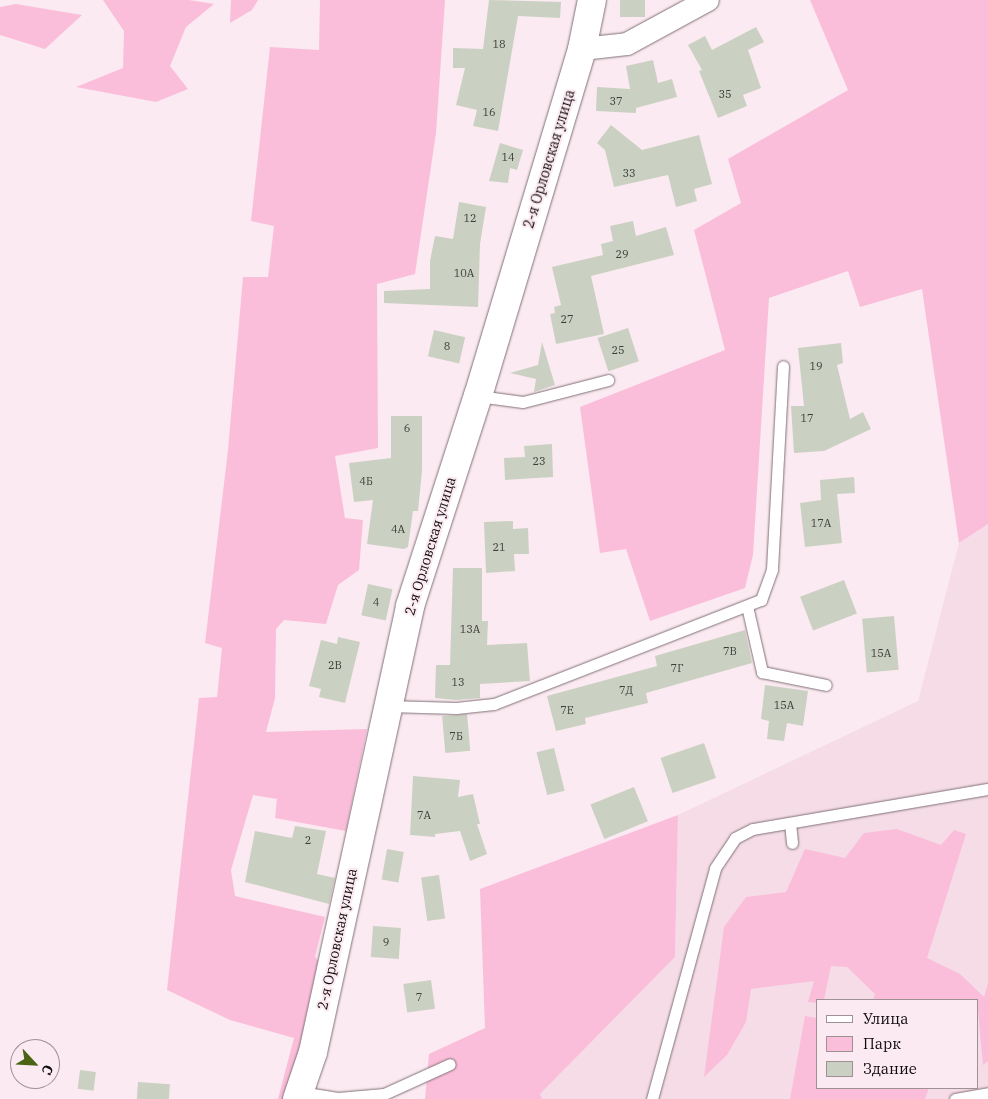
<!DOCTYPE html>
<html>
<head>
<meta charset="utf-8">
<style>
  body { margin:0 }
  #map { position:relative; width:988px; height:1099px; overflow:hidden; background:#fbeaf1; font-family:"IBM Plex Serif",serif }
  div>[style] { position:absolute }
  .built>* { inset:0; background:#f5dce7 }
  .green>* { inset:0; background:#fbbeda }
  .building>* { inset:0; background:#cbd1c2; transform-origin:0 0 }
  .roads { filter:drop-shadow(0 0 1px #807177) drop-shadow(0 0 1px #807177) }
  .service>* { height:11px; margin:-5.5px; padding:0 5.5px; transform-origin:5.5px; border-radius:5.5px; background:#fff }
  .minor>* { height:22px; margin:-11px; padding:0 11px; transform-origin:11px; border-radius:11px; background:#fff }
  .tertiary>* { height:28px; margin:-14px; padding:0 14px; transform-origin:14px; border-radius:14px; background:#fff }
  span { translate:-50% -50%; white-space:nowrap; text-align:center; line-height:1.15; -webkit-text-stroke:4px #fbeaf1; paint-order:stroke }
  .number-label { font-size:11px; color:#3f3c3a }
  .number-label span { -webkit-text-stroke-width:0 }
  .street-label { font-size:14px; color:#100b0d }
  .legend { position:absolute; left:816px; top:999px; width:162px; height:90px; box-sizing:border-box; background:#fbeaf1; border:1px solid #9d9196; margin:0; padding:6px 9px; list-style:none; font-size:15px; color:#100b0d }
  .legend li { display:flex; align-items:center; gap:10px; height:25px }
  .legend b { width:25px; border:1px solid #9d9196 }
  .north { position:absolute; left:10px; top:1039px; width:50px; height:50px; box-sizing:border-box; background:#fbeaf1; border:1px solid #9d9196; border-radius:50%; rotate:115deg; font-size:14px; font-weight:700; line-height:20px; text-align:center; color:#100b0d }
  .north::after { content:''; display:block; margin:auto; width:18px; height:22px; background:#4b6413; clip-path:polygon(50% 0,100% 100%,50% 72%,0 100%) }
</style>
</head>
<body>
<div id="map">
  <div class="built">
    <i style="clip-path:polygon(evenodd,988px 524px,988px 1099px,542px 1099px,540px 1094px,675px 957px,678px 815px,918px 701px,959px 543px,988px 524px,817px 1000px,977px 1000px,977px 1088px,817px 1088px,817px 1000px)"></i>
  </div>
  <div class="green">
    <i style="clip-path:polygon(103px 0,189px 0,214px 4px,186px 27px,170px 66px,188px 89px,156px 102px,76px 87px,123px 68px,124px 31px)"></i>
    <i style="clip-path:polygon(231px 0,258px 0,252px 10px,230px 23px)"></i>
    <i style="clip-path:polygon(320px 0,445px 0,436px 133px,415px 274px,377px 284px,378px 448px,335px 456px,345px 518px,363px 520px,359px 570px,338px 585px,326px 624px,284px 620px,276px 629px,275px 698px,266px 732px,367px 729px,346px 831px,275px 818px,277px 799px,253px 795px,231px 870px,235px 896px,325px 917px,315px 957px,323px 966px,288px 1099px,278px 1099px,294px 1038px,230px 1020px,167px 990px,199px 698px,217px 697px,222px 648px,205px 643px,228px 450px,243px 277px,268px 277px,274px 226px,251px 221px,270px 47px,319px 50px)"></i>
    <i style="clip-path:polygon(810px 0,988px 0,988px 524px,959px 543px,922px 289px,860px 307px,848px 271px,769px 298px,753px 555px,745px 588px,650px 621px,626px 549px,600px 553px,580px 407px,725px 350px,694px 230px,741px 203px,728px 159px,848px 90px)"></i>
    <i style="clip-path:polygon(16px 4px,82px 15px,45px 49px,0 35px,0 7px)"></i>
    <i style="clip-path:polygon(678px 815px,675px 957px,540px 1094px,542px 1099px,425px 1099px,429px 1054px,485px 1028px,480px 889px)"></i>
    <i style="clip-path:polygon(897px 829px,941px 845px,954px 830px,966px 834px,927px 958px,960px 974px,984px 997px,988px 983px,988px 1061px,983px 1065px,977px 1000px,873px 1000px,875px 994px,847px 967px,831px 966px,824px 1000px,817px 1000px,817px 1003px,808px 1002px,814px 981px,751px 989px,746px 1022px,727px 1055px,704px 1077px,724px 927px,746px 897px,786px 892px,805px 849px,845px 858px,864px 833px)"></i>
    <i style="clip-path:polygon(805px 1016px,817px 1018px,817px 1088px,929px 1088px,925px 1099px,790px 1099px)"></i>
  </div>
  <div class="building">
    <i style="clip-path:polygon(489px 0,561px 2px,560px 18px,518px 16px,498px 131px,473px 126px,477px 110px,456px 105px,465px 68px,453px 68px,453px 48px,483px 49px)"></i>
    <i style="left:620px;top:0;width:25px;height:17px"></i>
    <i style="clip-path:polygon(756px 27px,764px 42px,748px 50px,761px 88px,743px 95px,747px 106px,718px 118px,699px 71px,702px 70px,688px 45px,705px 36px,712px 50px)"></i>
    <i style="clip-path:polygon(653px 60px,658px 83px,672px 79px,677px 97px,636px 108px,636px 113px,596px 111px,597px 87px,630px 89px,626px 66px)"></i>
    <i style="clip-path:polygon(611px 125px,642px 150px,699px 135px,712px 184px,694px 189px,697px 201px,676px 207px,668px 175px,614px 187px,605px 150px,597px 143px)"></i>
    <i style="clip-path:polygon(500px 143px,523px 150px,517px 170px,510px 168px,508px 183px,489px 181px)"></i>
    <i style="clip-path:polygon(459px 202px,486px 207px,480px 244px,478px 307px,384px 303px,384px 291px,430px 289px,430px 261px,435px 236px,453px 239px)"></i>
    <i style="clip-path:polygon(633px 221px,636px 236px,666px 227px,674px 255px,591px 276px,604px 334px,556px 344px,550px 314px,555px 313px,554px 307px,561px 305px,552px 267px,603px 255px,601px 244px,613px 241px,610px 226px)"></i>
    <i style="left:628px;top:328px;width:35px;height:32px;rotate:72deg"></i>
    <i style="left:434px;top:330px;width:32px;height:27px;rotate:13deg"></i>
    <i style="clip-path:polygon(542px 342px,555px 385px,534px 392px,536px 379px,510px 373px,538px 365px)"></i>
    <i style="clip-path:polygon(841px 343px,843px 363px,837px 365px,850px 419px,863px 412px,871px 429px,824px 451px,794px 453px,791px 406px,804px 406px,798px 348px)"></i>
    <i style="clip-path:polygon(391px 416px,422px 416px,422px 471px,418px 511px,413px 511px,408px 547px,404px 549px,367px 544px,373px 500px,354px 502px,349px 463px,391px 458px)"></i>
    <i style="clip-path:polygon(552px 444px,553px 477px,505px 480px,504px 458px,525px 457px,524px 446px)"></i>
    <i style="clip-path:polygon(854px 477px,855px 493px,837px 494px,842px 543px,805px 547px,800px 503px,821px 500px,820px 480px)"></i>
    <i style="clip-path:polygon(513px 521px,513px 529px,528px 528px,529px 554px,514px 554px,515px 571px,486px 573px,484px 522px)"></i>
    <i style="clip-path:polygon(453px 568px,482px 568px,482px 621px,488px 621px,487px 645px,527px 643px,530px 681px,480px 684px,480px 698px,456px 700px,435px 698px,436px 665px,450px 665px)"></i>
    <i style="left:844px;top:580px;width:36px;height:47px;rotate:69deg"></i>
    <i style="left:368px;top:584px;width:25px;height:32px;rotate:12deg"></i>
    <i style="left:894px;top:616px;width:54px;height:32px;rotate:85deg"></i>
    <i style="clip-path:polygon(745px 630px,752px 663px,646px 693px,648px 703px,585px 718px,586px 724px,556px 731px,547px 696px,657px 666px,655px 656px)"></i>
    <i style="clip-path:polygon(338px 637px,360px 642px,345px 703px,319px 697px,321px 689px,309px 686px,321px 640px,337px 644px)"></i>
    <i style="clip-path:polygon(765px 685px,808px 691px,803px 726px,787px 723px,784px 741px,767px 739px,769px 721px,761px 719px)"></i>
    <i style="left:467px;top:714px;width:37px;height:25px;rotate:85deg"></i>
    <i style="left:704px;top:743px;width:37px;height:46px;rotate:71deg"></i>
    <i style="left:554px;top:748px;width:44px;height:18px;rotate:76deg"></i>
    <i style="clip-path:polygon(413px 776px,460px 780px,458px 797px,473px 794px,480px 824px,477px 824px,487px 854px,470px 861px,460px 831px,435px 834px,435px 837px,410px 835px)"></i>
    <i style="left:634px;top:787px;width:37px;height:47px;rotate:68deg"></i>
    <i style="clip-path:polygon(295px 826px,326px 831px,317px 874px,335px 878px,329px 904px,245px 882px,255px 831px,292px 838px)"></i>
    <i style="left:387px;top:849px;width:17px;height:31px;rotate:10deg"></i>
    <i style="left:439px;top:875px;width:44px;height:18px;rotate:82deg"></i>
    <i style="left:373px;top:926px;width:28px;height:31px;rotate:4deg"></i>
    <i style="left:431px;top:980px;width:29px;height:28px;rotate:82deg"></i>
    <i style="left:80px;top:1070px;width:16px;height:19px;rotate:7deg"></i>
    <i style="left:138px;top:1082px;width:32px;height:17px;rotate:4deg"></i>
  </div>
  <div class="roads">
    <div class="service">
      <i style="left:478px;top:396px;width:45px;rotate:7.6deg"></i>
      <i style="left:523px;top:402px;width:88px;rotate:-14.5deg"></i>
      <i style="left:747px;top:606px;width:68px;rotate:77.2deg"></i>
      <i style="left:762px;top:672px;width:65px;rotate:11.5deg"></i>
      <i style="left:388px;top:706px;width:68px;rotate:1.7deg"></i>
      <i style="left:456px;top:708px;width:38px;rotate:-6deg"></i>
      <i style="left:494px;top:704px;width:287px;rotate:-21.3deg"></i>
      <i style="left:761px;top:600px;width:33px;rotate:-70deg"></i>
      <i style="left:772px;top:569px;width:203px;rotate:-86.9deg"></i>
      <i style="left:790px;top:823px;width:20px;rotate:84deg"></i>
      <i style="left:300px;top:1092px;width:38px;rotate:9deg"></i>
      <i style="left:338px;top:1098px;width:46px;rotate:-5deg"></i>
      <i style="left:384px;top:1094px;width:72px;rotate:-24.4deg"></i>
      <i style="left:652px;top:1099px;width:239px;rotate:-74.7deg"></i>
      <i style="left:715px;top:868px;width:36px;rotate:-56deg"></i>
      <i style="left:735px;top:838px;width:20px;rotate:-27deg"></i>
      <i style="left:753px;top:829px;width:238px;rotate:-9.7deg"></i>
      <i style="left:955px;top:1099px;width:34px;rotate:-10deg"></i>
    </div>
    <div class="minor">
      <i style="left:582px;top:49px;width:45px;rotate:-6.3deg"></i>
      <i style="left:627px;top:44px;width:92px;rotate:-28.5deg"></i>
    </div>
    <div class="tertiary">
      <i style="left:297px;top:1099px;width:50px;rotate:-71.2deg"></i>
      <i style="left:313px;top:1052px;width:456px;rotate:-77.7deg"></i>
      <i style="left:410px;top:606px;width:221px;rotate:-72.1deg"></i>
      <i style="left:478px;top:396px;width:362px;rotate:-73.3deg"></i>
      <i style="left:582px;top:49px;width:50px;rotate:-78.5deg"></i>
    </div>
  </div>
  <div class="number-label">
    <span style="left:499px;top:44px">18</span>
    <span style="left:725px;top:94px">35</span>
    <span style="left:616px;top:101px">37</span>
    <span style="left:489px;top:112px">16</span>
    <span style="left:508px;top:157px">14</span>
    <span style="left:629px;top:173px">33</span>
    <span style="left:470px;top:218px">12</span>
    <span style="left:622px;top:254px">29</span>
    <span style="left:464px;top:273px">10А</span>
    <span style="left:567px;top:319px">27</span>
    <span style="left:447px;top:346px">8</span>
    <span style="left:618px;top:350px">25</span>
    <span style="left:816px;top:366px">19</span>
    <span style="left:807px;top:418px">17</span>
    <span style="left:407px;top:428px">6</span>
    <span style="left:539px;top:461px">23</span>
    <span style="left:366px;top:481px">4Б</span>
    <span style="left:821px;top:523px">17А</span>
    <span style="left:398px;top:529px">4А</span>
    <span style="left:499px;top:547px">21</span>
    <span style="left:376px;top:602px">4</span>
    <span style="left:470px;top:629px">13А</span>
    <span style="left:730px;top:651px">7В</span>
    <span style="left:881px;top:653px">15А</span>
    <span style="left:335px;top:665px">2В</span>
    <span style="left:677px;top:668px">7Г</span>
    <span style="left:458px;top:682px">13</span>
    <span style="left:626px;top:690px">7Д</span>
    <span style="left:784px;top:705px">15А</span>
    <span style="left:567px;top:710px">7Е</span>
    <span style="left:456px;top:736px">7Б</span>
    <span style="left:424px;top:815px">7А</span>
    <span style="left:308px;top:840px">2</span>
    <span style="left:386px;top:942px">9</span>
    <span style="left:419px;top:997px">7</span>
  </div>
  <div class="street-label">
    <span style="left:549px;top:159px;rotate:-73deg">2-я Орловская улица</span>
    <span style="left:430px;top:546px;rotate:-73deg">2-я Орловская улица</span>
    <span style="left:337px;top:939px;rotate:-78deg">2-я Орловская улица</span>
  </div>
  <ul class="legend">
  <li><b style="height:6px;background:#fff"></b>Улица</li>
  <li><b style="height:14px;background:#fbbeda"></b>Парк</li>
  <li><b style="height:14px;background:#cbd1c2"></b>Здание</li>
  </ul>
  <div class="north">С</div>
</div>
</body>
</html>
